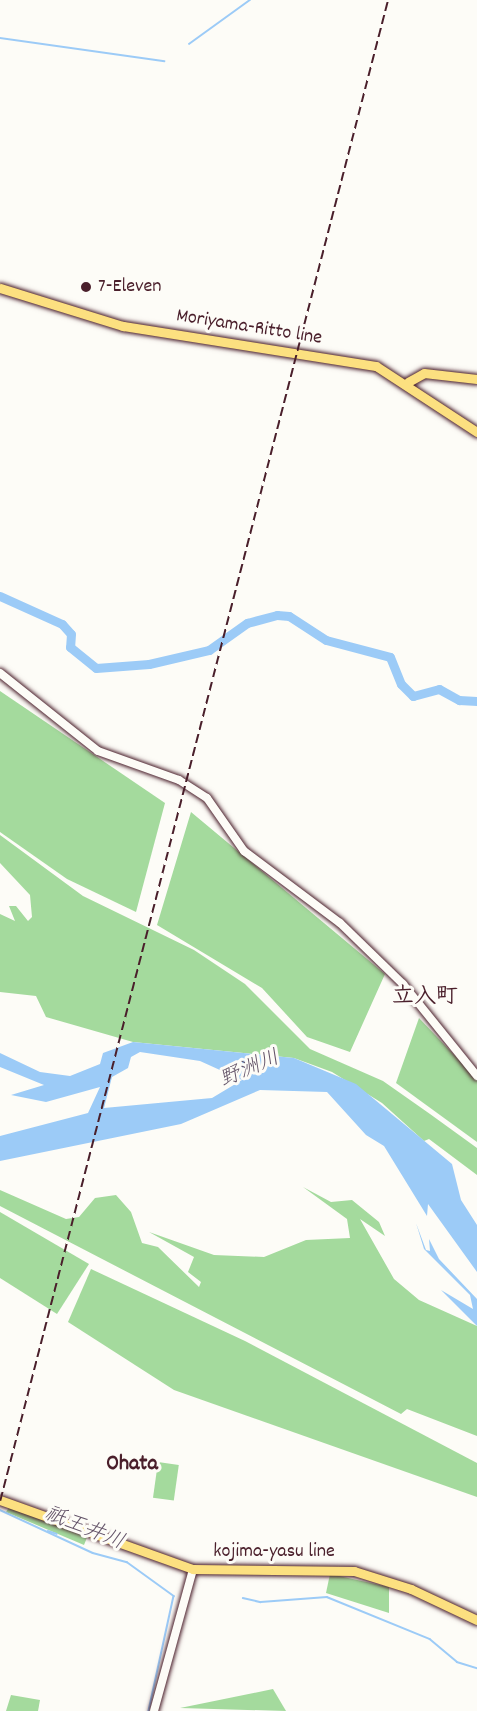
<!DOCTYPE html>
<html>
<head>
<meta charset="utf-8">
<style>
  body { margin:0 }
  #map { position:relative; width:477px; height:1711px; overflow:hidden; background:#fdfcf7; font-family:Dekko,"Klee One",sans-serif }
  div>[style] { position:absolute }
  .green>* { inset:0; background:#a4da9d; transform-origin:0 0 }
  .water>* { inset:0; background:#9ccbf7 }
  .stream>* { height:1.5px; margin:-0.75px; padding:0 0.75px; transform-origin:0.75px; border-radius:0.75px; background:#9ccbf7 }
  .river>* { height:9px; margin:-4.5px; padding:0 4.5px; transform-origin:4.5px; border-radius:4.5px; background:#9ccbf7 }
  .roads { filter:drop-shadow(0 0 2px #4a1f2b) drop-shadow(0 0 2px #4a1f2b) }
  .minor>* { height:8px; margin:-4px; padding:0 4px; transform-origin:4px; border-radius:4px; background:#fdfcf7 }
  .major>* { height:9px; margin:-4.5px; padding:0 4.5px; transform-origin:4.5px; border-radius:4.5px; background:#fce080 }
  .rail>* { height:1.5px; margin-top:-0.75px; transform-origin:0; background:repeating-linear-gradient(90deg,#4a1f2b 0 9px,transparent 0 13.5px) }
  .dots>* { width:16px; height:16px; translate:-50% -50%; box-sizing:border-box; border:3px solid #fdfcf7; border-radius:50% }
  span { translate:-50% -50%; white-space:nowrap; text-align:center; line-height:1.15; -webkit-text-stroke:6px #fdfcf7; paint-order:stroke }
  .poi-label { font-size:20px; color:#4a1f2b }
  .left { translate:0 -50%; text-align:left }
  .street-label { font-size:20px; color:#4a1f2b }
  .water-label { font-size:21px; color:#635368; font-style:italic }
  .quarter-label { font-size:22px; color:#4a1f2b; font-weight:700 }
</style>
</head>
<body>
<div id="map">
  <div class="green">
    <i style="clip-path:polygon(0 691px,165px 803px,136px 912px,67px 879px,0 832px)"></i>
    <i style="clip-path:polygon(191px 812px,385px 974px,350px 1052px,307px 1037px,262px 988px,157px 925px)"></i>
    <i style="clip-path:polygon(0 835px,83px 896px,194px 950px,245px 984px,310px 1049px,383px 1081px,430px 1114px,477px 1148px,477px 1175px,429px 1139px,424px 1141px,382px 1103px,332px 1072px,294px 1058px,133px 1042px,46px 1017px,36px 996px,0 992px,0 914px,15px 921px,9px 906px,16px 906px,28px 921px,32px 917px,30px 895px,0 863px)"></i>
    <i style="clip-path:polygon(419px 1018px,477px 1079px,477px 1142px,396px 1083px)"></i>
    <i style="clip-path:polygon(303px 1187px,331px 1202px,352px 1200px,379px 1222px,385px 1236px,360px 1219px,394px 1279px,419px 1300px,477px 1326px,477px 1436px,407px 1409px,401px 1414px,0 1206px,0 1190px,66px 1219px,79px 1217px,95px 1198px,116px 1195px,131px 1212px,142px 1243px,158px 1247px,199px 1287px,201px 1282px,188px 1272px,194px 1257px,149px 1232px,214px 1255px,264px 1257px,306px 1240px,350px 1238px,347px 1219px)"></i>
    <i style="clip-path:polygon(0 1212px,89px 1264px,57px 1314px,0 1278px)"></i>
    <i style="clip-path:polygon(91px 1269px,245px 1341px,477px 1463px,477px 1497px,174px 1390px,68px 1322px)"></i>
    <i style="left:158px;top:1462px;width:21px;height:36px;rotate:8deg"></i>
    <i style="clip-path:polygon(10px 1506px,88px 1535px,84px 1545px,6px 1512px)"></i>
    <i style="clip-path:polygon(330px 1574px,389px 1587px,389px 1613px,326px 1593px)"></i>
    <i style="clip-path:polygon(273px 1689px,286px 1711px,180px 1708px)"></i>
    <i style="clip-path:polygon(11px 1695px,40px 1700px,38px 1711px,6px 1711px)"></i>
  </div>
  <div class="water">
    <i style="clip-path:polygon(evenodd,133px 1042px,294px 1058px,356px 1084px,452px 1164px,461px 1200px,477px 1225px,477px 1272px,428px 1204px,427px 1216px,384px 1146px,366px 1135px,327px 1092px,260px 1090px,181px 1124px,0 1161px,0 1136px,88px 1113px,100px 1087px,46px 1102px,11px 1095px,44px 1085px,0 1067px,0 1053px,40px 1072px,70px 1076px,100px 1064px,103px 1053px,133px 1042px,140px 1052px,200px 1061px,242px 1080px,212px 1098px,104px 1108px,112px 1077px,128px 1068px,131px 1057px,140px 1052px)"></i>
    <i style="clip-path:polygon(416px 1223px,426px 1250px,430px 1251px,429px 1239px,439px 1259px,477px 1299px,477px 1326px,441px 1290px,473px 1309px,470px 1295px,424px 1249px)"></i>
  </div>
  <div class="stream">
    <i style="left:0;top:38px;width:166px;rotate:8deg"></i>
    <i style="left:189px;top:44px;width:75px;rotate:-35.8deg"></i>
    <i style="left:0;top:1510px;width:102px;rotate:24.8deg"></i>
    <i style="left:93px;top:1553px;width:35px;rotate:15deg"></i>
    <i style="left:127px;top:1562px;width:58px;rotate:35.9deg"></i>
    <i style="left:174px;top:1596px;width:118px;rotate:102.3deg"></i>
    <i style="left:48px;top:1531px;width:9px;rotate:18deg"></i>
    <i style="left:243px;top:1598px;width:18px;rotate:13deg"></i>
    <i style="left:261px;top:1602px;width:66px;rotate:-4.3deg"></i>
    <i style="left:327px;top:1597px;width:111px;rotate:22.2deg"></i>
    <i style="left:430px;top:1639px;width:35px;rotate:40deg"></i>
    <i style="left:457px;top:1662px;width:21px;rotate:17deg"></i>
  </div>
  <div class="river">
    <i style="left:0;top:596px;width:68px;rotate:24.3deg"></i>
    <i style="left:62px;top:624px;width:13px;rotate:48deg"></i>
    <i style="left:71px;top:634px;width:13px;rotate:94deg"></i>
    <i style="left:70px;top:647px;width:33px;rotate:39deg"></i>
    <i style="left:96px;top:668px;width:53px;rotate:-4.3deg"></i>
    <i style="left:149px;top:664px;width:62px;rotate:-13.1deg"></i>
    <i style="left:209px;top:650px;width:47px;rotate:-35.4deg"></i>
    <i style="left:247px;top:623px;width:31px;rotate:-15deg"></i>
    <i style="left:277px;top:615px;width:12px;rotate:5deg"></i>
    <i style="left:289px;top:616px;width:44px;rotate:33deg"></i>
    <i style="left:326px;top:640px;width:66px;rotate:14.9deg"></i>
    <i style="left:390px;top:657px;width:29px;rotate:68deg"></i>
    <i style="left:401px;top:684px;width:17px;rotate:45deg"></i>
    <i style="left:413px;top:696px;width:27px;rotate:-15deg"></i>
    <i style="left:439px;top:689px;width:23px;rotate:29deg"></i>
    <i style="left:459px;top:700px;width:18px;rotate:3deg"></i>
  </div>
  <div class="roads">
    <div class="minor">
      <i style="left:0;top:673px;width:125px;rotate:38.5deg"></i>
      <i style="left:98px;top:751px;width:86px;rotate:19.7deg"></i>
      <i style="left:179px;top:780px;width:33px;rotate:33deg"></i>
      <i style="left:207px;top:798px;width:65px;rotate:55.1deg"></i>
      <i style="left:244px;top:851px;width:120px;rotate:36.9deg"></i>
      <i style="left:340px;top:923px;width:88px;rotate:44.1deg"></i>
      <i style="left:403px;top:984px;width:118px;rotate:51.2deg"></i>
      <i style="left:154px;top:1711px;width:147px;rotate:-74.6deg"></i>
    </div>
    <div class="major">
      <i style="left:0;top:288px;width:129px;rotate:17.2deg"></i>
      <i style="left:123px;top:326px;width:256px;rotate:9deg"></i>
      <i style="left:376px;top:366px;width:121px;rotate:33.2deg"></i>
      <i style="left:408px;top:382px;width:18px;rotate:-29deg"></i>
      <i style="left:424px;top:373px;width:53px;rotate:6.5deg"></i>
      <i style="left:0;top:1500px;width:205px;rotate:19.7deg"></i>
      <i style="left:193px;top:1569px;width:161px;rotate:0.7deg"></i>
      <i style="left:354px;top:1571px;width:60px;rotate:17.5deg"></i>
      <i style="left:411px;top:1589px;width:73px;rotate:25.2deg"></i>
    </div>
  </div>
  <div class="rail">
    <i style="left:0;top:1501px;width:1550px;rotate:-75.51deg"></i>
  </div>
  <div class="dots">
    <i style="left:86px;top:287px;background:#4a1f2b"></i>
  </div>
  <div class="poi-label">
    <span class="left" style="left:98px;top:287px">7-Eleven</span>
  </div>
  <div class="street-label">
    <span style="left:249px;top:328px;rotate:9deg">Moriyama-Ritto line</span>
    <span style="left:274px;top:1552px">kojima-yasu line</span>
  </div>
  <div class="water-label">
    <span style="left:250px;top:1070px;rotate:-23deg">野洲川</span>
    <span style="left:84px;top:1529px;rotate:22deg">祇王井川</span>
  </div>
  <div class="quarter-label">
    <span style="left:425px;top:998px">立入町</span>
    <span style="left:132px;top:1465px">Ohata</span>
  </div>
</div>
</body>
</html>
